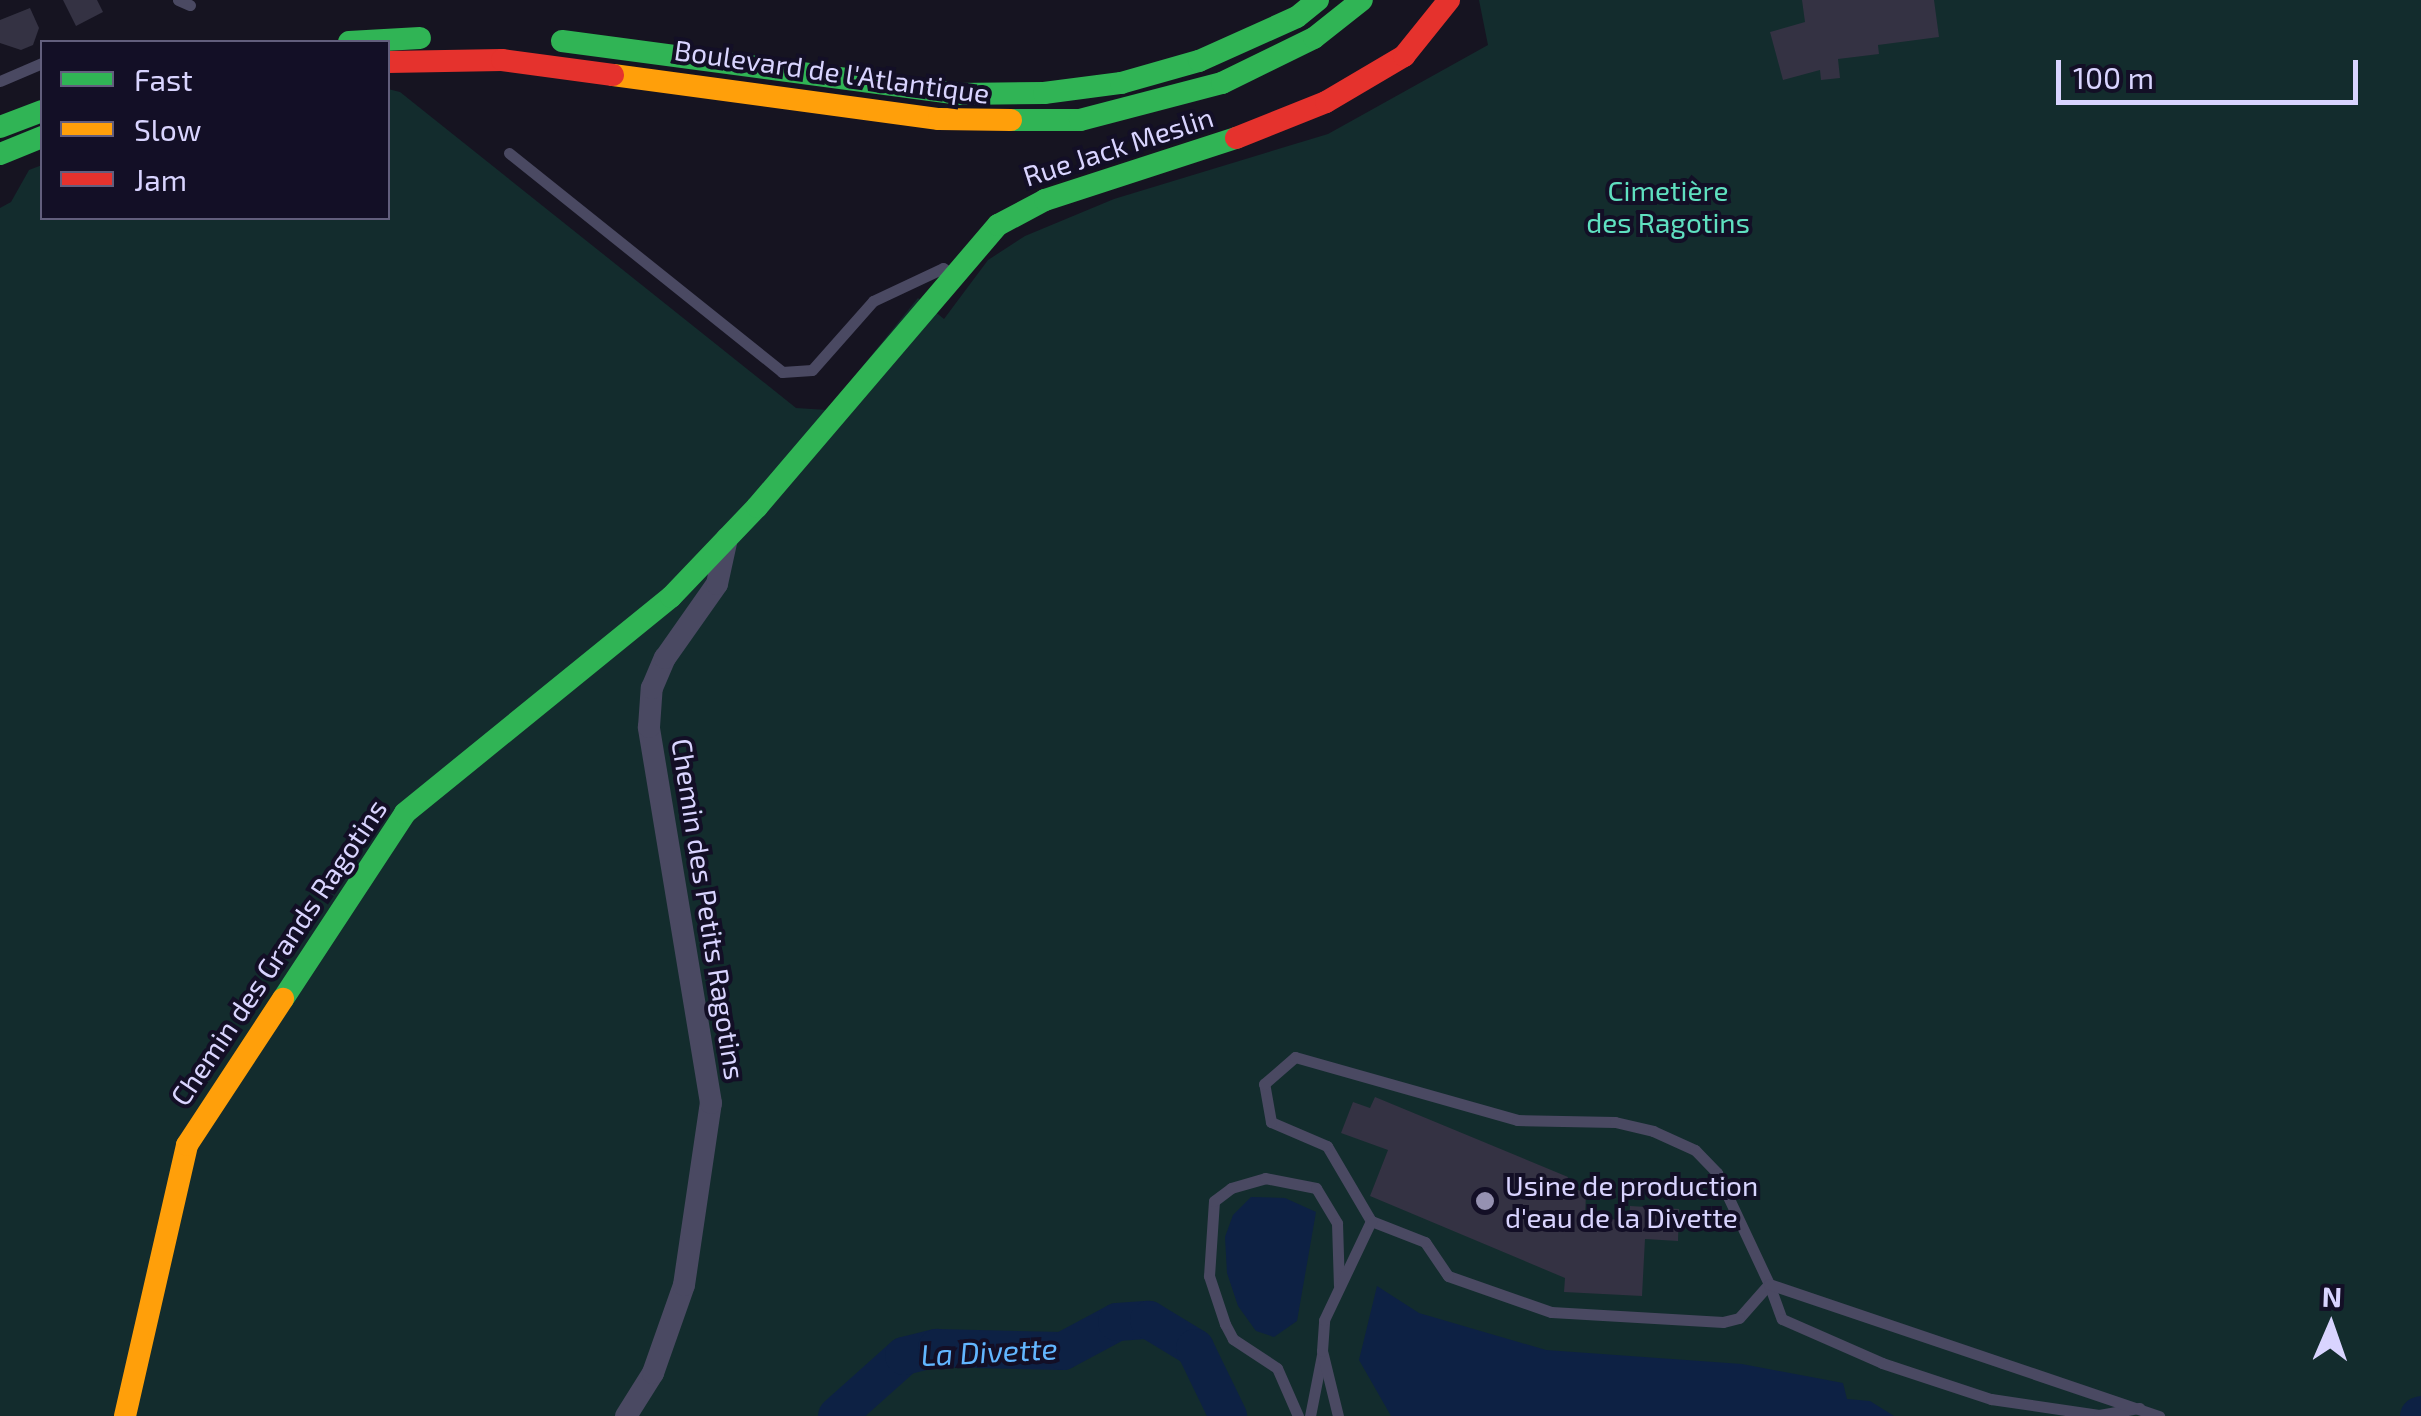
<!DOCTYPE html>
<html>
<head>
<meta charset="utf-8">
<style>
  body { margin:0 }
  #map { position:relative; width:2421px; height:1416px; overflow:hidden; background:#161421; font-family:"Exo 2",sans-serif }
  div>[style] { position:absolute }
  .green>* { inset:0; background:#132c2d }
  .water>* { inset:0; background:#0d2144 }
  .river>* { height:38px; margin:-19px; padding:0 19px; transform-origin:19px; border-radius:19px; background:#0d2144 }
  .building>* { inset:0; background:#343243 }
  .lane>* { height:11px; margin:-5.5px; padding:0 5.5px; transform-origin:5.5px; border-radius:5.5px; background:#4a4962 }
  .street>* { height:22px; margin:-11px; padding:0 11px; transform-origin:11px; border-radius:11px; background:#4a4962 }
  .fast>* { height:22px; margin:-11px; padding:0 11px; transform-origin:11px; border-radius:11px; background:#30b455 }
  .slow>* { height:22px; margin:-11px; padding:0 11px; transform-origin:11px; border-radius:11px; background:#ff9f0a }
  .jam>* { height:22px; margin:-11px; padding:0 11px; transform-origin:11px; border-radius:11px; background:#e5322d }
  .dots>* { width:28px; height:28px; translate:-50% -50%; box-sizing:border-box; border:5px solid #130f26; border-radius:50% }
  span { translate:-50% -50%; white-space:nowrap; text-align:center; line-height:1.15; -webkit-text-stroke:8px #130f26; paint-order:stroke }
  .street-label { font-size:28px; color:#d9d4ff }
  .park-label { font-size:28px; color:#5fe0c0 }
  .poi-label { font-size:28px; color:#d9d4ff }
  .left { translate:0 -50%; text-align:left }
  .water-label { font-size:30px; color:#62b6ff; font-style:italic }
  .legend { position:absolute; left:40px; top:40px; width:350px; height:180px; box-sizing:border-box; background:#130f26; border:2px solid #625e7d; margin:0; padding:12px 18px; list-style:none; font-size:30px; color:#d9d4ff }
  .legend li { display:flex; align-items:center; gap:20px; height:50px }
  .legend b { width:50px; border:2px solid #625e7d }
  .north { position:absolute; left:2281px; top:1276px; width:100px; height:100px; -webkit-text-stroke:8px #130f26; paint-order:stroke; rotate:2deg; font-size:28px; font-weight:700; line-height:40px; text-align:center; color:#d9d4ff }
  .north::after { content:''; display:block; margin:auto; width:35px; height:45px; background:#d9d4ff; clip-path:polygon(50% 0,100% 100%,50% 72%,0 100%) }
  .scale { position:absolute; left:2056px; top:60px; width:302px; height:45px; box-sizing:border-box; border:5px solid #d9d4ff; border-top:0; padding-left:12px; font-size:30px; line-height:35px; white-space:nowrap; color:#d9d4ff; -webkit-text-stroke:8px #130f26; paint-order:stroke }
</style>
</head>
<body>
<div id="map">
  <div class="green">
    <i style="clip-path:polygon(1479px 0,2421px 0,2421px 1416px,0 1416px,0 208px,11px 202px,29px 170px,42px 165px,42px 218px,388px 218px,388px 89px,400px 92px,796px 408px,827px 410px,918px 298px,944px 319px,988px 260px,1025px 236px,1114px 199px,1328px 134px,1488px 45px)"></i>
  </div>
  <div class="water">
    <i style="clip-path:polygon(1251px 1197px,1285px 1198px,1316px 1212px,1297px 1321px,1274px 1337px,1256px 1331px,1238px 1306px,1227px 1273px,1225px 1237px,1233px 1215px)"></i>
    <i style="clip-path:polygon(1377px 1286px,1419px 1313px,1546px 1350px,1742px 1364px,1843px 1383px,1847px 1399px,1870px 1401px,1894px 1416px,1391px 1416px,1359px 1360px)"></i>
  </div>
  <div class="river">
    <i style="left:837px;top:1416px;width:90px;rotate:-41.8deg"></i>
    <i style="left:904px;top:1356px;width:34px;rotate:-14deg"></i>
    <i style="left:937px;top:1348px;width:126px;rotate:1.4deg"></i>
    <i style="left:1063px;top:1351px;width:61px;rotate:-28.2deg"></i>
    <i style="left:1117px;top:1322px;width:32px;rotate:-4deg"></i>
    <i style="left:1149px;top:1320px;width:54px;rotate:31.3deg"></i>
    <i style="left:1195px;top:1348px;width:76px;rotate:64.1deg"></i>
    <i style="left:2419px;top:1416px;width:2px;rotate:-27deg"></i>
  </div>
  <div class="building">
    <i style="clip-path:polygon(63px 0,97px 0,103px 12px,76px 26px)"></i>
    <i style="clip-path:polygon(1802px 0,1934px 0,1939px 37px,1878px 45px,1879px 54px,1838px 59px,1840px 78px,1821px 80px,1820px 70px,1783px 80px,1770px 32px,1805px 22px)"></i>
    <i style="clip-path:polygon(30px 8px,39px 28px,33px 45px,21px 50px,0 43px,0 20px)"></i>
    <i style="clip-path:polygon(1375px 1097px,1568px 1177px,1565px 1185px,1586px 1193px,1585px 1218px,1629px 1220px,1630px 1206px,1679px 1209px,1678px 1241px,1645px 1239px,1642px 1296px,1564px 1292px,1565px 1278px,1370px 1196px,1388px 1150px,1341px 1133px,1353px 1102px,1370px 1108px)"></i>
  </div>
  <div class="lane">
    <i style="left:178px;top:0;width:13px;rotate:23deg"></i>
    <i style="left:0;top:81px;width:46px;rotate:-23.2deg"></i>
    <i style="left:509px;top:153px;width:350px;rotate:38.7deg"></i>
    <i style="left:782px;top:372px;width:30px;rotate:-4deg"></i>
    <i style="left:812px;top:370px;width:92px;rotate:-48.5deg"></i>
    <i style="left:873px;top:301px;width:77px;rotate:-25.2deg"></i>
    <i style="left:943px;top:268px;width:10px;rotate:37deg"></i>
    <i style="left:1769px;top:1284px;width:45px;rotate:131.4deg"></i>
    <i style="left:1739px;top:1318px;width:16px;rotate:166deg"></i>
    <i style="left:1723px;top:1322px;width:172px;rotate:-176.7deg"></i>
    <i style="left:1551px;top:1312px;width:109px;rotate:-160.7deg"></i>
    <i style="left:1448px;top:1276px;width:41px;rotate:-124.1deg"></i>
    <i style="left:1425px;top:1242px;width:58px;rotate:-158.7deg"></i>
    <i style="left:1371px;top:1221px;width:87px;rotate:-120.4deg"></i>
    <i style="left:1327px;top:1146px;width:61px;rotate:-156.8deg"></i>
    <i style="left:1271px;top:1122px;width:39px;rotate:-100deg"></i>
    <i style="left:1264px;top:1084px;width:41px;rotate:-41.1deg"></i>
    <i style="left:1295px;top:1057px;width:231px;rotate:15.8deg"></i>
    <i style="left:1517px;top:1120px;width:98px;rotate:1.2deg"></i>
    <i style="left:1615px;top:1122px;width:39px;rotate:13deg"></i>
    <i style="left:1653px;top:1131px;width:46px;rotate:24.3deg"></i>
    <i style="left:1695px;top:1150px;width:32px;rotate:46deg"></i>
    <i style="left:1717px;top:1173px;width:123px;rotate:64.9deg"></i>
    <i style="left:1769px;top:1284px;width:37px;rotate:70deg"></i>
    <i style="left:1782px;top:1319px;width:109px;rotate:23.7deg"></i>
    <i style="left:1882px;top:1363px;width:115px;rotate:18.3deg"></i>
    <i style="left:1991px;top:1399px;width:109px;rotate:8.4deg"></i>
    <i style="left:2099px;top:1415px;width:41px;rotate:-9.9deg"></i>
    <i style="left:1769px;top:1284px;width:412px;rotate:18.7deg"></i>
    <i style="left:1298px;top:1416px;width:52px;rotate:-113.6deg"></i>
    <i style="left:1277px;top:1368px;width:53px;rotate:-146.6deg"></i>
    <i style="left:1233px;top:1339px;width:17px;rotate:-118deg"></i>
    <i style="left:1225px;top:1324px;width:51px;rotate:-108.4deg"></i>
    <i style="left:1209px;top:1276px;width:75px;rotate:-86.2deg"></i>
    <i style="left:1214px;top:1201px;width:21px;rotate:-37deg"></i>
    <i style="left:1231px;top:1188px;width:35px;rotate:-16deg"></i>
    <i style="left:1265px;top:1178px;width:52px;rotate:11.1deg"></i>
    <i style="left:1316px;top:1188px;width:41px;rotate:59deg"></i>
    <i style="left:1337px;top:1223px;width:62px;rotate:88.2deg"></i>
    <i style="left:1310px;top:1416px;width:62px;rotate:-78.9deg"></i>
    <i style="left:1338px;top:1416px;width:67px;rotate:-103.8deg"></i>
    <i style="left:1322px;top:1351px;width:31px;rotate:-86deg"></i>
    <i style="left:1324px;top:1320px;width:110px;rotate:-64.6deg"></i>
  </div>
  <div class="street">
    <i style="left:626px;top:1416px;width:51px;rotate:-57.9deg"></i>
    <i style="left:653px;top:1373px;width:93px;rotate:-70.6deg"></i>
    <i style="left:684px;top:1285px;width:184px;rotate:-81.6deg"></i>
    <i style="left:711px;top:1103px;width:381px;rotate:-99.4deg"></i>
    <i style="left:649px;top:727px;width:39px;rotate:-86deg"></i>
    <i style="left:652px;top:688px;width:33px;rotate:-67deg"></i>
    <i style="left:665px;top:658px;width:90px;rotate:-54.9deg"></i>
    <i style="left:717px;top:584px;width:47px;rotate:-77.7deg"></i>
  </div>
  <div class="fast">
    <i style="left:562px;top:41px;width:400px;rotate:7.6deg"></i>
    <i style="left:958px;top:94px;width:86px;rotate:-0.7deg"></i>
    <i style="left:1044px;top:93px;width:78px;rotate:-7.4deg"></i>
    <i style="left:1121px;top:83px;width:81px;rotate:-15.8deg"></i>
    <i style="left:1199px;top:61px;width:107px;rotate:-24.2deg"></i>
    <i style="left:1297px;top:17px;width:27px;rotate:-39deg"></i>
    <i style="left:349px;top:42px;width:71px;rotate:-3.2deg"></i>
    <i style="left:1011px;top:120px;width:69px"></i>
    <i style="left:1080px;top:120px;width:147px;rotate:-14.6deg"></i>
    <i style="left:1222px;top:83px;width:102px;rotate:-26.1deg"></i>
    <i style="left:1314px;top:38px;width:61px;rotate:-38.4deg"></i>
    <i style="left:0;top:127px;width:45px;rotate:-20.9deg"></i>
    <i style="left:0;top:154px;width:45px;rotate:-22deg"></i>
    <i style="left:283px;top:999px;width:222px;rotate:-56.7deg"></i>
    <i style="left:405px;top:813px;width:343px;rotate:-39.1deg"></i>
    <i style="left:671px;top:597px;width:124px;rotate:-46.3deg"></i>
    <i style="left:757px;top:507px;width:371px;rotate:-49.5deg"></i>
    <i style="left:998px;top:225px;width:53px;rotate:-28deg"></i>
    <i style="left:1045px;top:200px;width:201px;rotate:-18deg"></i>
  </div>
  <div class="slow">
    <i style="left:613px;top:75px;width:329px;rotate:7.7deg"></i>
    <i style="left:939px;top:119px;width:72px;rotate:0.8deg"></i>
    <i style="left:125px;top:1416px;width:278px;rotate:-77.1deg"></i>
    <i style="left:187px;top:1145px;width:175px;rotate:-56.7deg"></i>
  </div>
  <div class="jam">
    <i style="left:388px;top:62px;width:114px;rotate:-1deg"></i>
    <i style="left:502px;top:60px;width:112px;rotate:7.7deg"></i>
    <i style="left:1236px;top:138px;width:97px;rotate:-21.8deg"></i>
    <i style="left:1326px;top:102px;width:91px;rotate:-30.5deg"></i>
    <i style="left:1404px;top:56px;width:72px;rotate:-51.2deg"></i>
  </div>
  <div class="dots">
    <i style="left:1485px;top:1201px;background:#9591b1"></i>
  </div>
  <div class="street-label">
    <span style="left:832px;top:71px;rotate:8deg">Boulevard de l'Atlantique</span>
    <span style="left:1118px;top:146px;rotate:-18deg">Rue Jack Meslin</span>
    <span style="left:709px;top:909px;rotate:81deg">Chemin des Petits Ragotins</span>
    <span style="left:278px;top:952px;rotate:-56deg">Chemin des Grands Ragotins</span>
  </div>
  <div class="park-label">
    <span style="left:1668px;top:206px">Cimetière<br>des Ragotins</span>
  </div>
  <div class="poi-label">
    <span class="left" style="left:1505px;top:1201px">Usine de production<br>d'eau de la Divette</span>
  </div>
  <div class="water-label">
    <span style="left:989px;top:1351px;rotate:-3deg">La Divette</span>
  </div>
  <ul class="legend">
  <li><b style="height:12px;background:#30b455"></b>Fast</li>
  <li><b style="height:12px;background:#ff9f0a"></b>Slow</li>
  <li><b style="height:12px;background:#e5322d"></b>Jam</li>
  </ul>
  <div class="north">N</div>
  <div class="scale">100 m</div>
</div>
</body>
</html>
